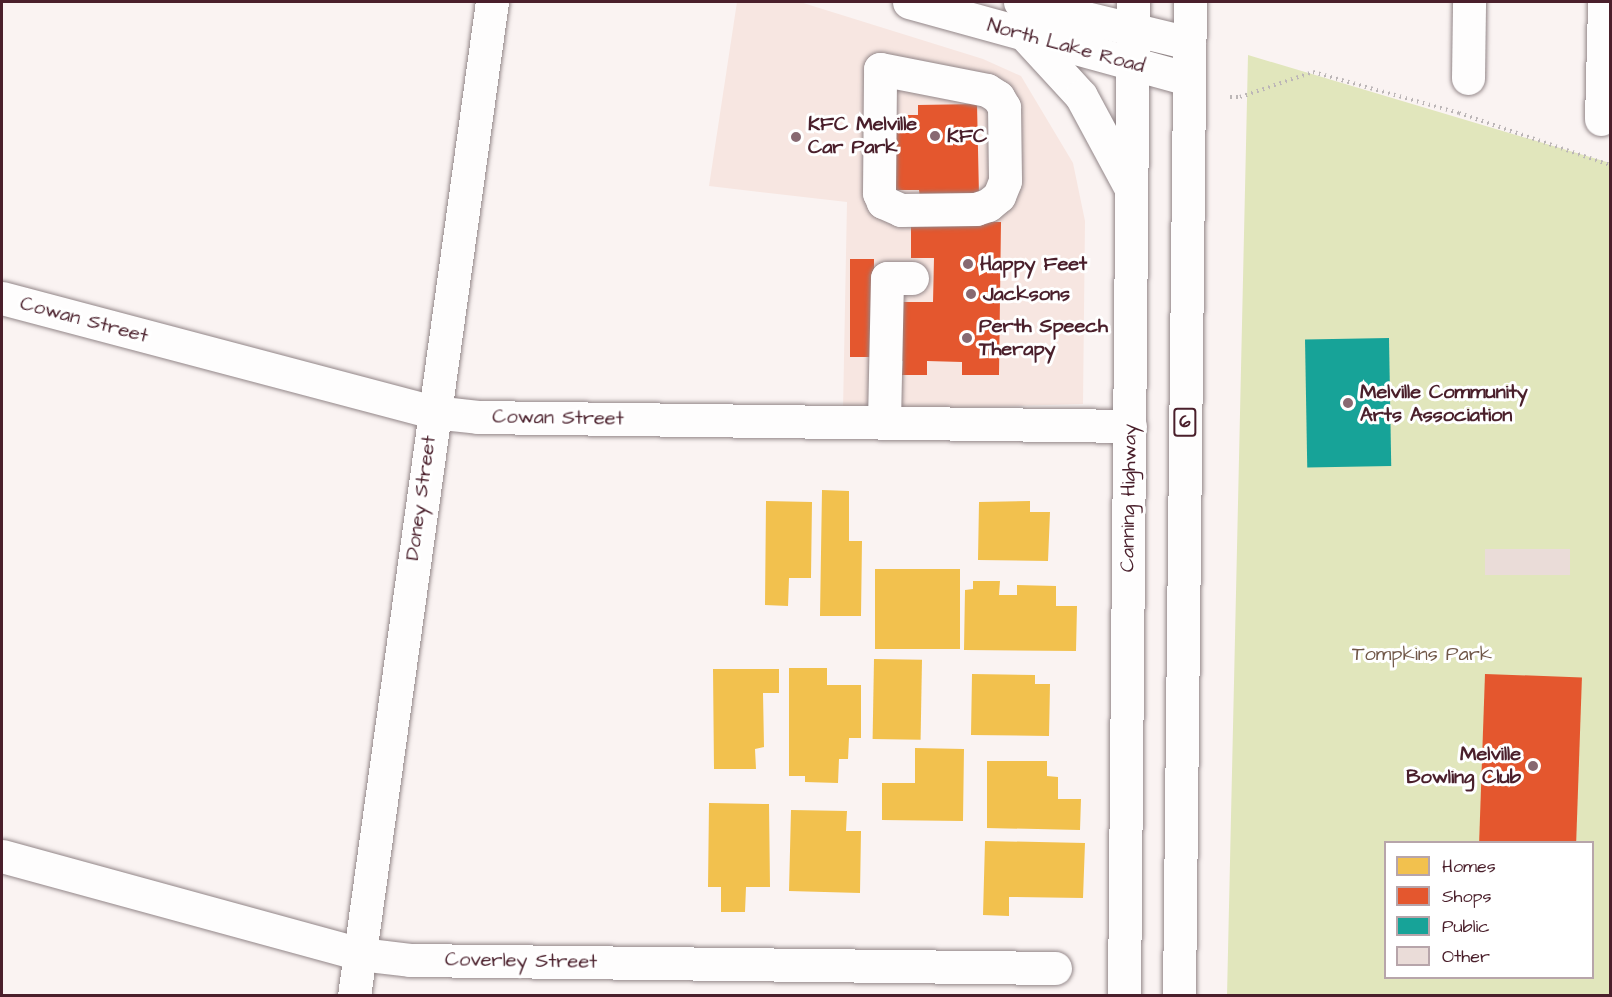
<!DOCTYPE html>
<html>
<head>
<meta charset="utf-8">
<style>
  body { margin:0 }
  #map { position:relative; width:1612px; height:997px; overflow:hidden; background:#faf3f2; font-family:"Architects Daughter",sans-serif }
  div>[style] { position:absolute }
  .built>* { inset:0; background:#f7e6e1 }
  .green>* { inset:0; background:#e1e6bc }
  .homes>* { inset:0; background:#f2c14e; transform-origin:0 0 }
  .shops>* { inset:0; background:#e4572e; transform-origin:0 0 }
  .public>* { inset:0; background:#17a398; transform-origin:0 0 }
  .building>* { inset:0; background:#eadcd8; transform-origin:0 0 }
  .path>* { height:4px; margin-top:-2px; transform-origin:0; background:repeating-linear-gradient(90deg,#bcb6b7 0 1.5px,transparent 0 6px) }
  .roads { filter:drop-shadow(0 0 2px #928688) drop-shadow(0 0 2px #928688) }
  .minor>* { height:33px; margin:-16.5px; padding:0 16.5px; transform-origin:16.5px; border-radius:16.5px; background:#fefdfd }
  .major>* { height:33px; margin:-16.5px; padding:0 16.5px; transform-origin:16.5px; border-radius:16.5px; background:#fefdfd }
  .highway>* { height:33px; margin:-16.5px; padding:0 16.5px; transform-origin:16.5px; border-radius:16.5px; background:#fefdfd }
  .dots>* { width:16px; height:16px; translate:-50% -50%; box-sizing:border-box; border:3px solid #fff; border-radius:50% }
  span { translate:-50% -50%; white-space:nowrap; text-align:center; line-height:1.15; -webkit-text-stroke:6px #fff; paint-order:stroke }
  .shield-label span { padding:2px 4px; background:#fff; border:2px solid; border-radius:4px; -webkit-text-stroke-width:0 }
  .shield-label { font-size:18px; color:#4a1f2b; font-weight:700 }
  .street-label { font-size:20px; color:#4a1f2b }
  .poi-label { font-size:20px; color:#4a1f2b; font-weight:700 }
  .left { translate:0 -50%; text-align:left }
  .right { translate:-100% -50%; text-align:right }
  .park-label { font-size:20px; color:#715849 }
  .frame { position:absolute; inset:0; border:3px solid #4a1f2b; pointer-events:none }
  .legend { position:absolute; left:1384px; top:841px; width:210px; height:138px; box-sizing:border-box; background:#fff; border:2px solid #b7a5aa; margin:0; padding:8px 10px; list-style:none; font-size:18px; color:#4a1f2b }
  .legend li { display:flex; align-items:center; gap:12px; height:30px }
  .legend b { width:30px; border:2px solid #b7a5aa }
</style>
</head>
<body>
<div id="map">
  <div class="built">
    <i style="clip-path:polygon(737px 2px,800px 2px,983px 59px,1021px 76px,1073px 163px,1085px 221px,1083px 404px,843px 411px,847px 202px,709px 186px)"></i>
  </div>
  <div class="green">
    <i style="clip-path:polygon(evenodd,1248px 55px,1610px 163px,1610px 995px,1227px 996px,1248px 55px,1386px 842px,1592px 842px,1592px 978px,1386px 978px,1386px 842px)"></i>
  </div>
  <div class="homes">
    <i style="clip-path:polygon(822px 490px,849px 491px,849px 541px,862px 541px,861px 616px,820px 616px)"></i>
    <i style="clip-path:polygon(766px 501px,812px 502px,811px 578px,789px 578px,788px 606px,765px 605px)"></i>
    <i style="clip-path:polygon(1030px 501px,1030px 512px,1050px 512px,1048px 561px,978px 560px,979px 502px)"></i>
    <i style="left:875px;top:569px;width:85px;height:80px"></i>
    <i style="clip-path:polygon(973px 581px,1000px 581px,999px 595px,1017px 595px,1017px 585px,1056px 586px,1056px 606px,1077px 606px,1076px 651px,964px 650px,965px 590px,973px 589px)"></i>
    <i style="left:874px;top:659px;width:48px;height:80px;rotate:1deg"></i>
    <i style="clip-path:polygon(789px 668px,827px 668px,827px 685px,861px 685px,861px 738px,849px 738px,848px 759px,839px 759px,838px 783px,805px 782px,805px 776px,789px 776px)"></i>
    <i style="clip-path:polygon(713px 669px,779px 669px,779px 693px,763px 693px,764px 747px,755px 749px,756px 769px,714px 769px)"></i>
    <i style="clip-path:polygon(972px 674px,1035px 675px,1035px 684px,1050px 684px,1049px 736px,971px 735px)"></i>
    <i style="clip-path:polygon(915px 748px,964px 749px,963px 821px,882px 820px,882px 783px,915px 783px)"></i>
    <i style="clip-path:polygon(987px 761px,1047px 761px,1047px 776px,1058px 777px,1058px 799px,1081px 799px,1080px 830px,987px 828px)"></i>
    <i style="clip-path:polygon(709px 803px,769px 804px,770px 887px,746px 887px,745px 912px,721px 912px,721px 887px,708px 887px)"></i>
    <i style="clip-path:polygon(791px 810px,847px 811px,846px 831px,861px 831px,860px 893px,789px 891px)"></i>
    <i style="clip-path:polygon(985px 841px,1085px 843px,1083px 898px,1009px 897px,1009px 916px,983px 915px)"></i>
  </div>
  <div class="shops">
    <i style="clip-path:polygon(977px 104px,979px 195px,920px 197px,919px 190px,894px 190px,892px 115px,918px 115px,918px 105px)"></i>
    <i style="clip-path:polygon(911px 221px,1001px 222px,999px 375px,962px 375px,962px 362px,927px 361px,927px 375px,902px 375px,903px 361px,896px 361px,896px 302px,933px 302px,934px 258px,911px 258px)"></i>
    <i style="left:850px;top:259px;width:24px;height:98px"></i>
    <i style="left:1485px;top:674px;width:97px;height:168px;rotate:2deg"></i>
  </div>
  <div class="public">
    <i style="left:1389px;top:338px;width:128px;height:84px;rotate:89deg"></i>
  </div>
  <div class="building">
    <i style="left:1485px;top:549px;width:85px;height:26px"></i>
  </div>
  <div class="path">
    <i style="left:1230px;top:97px;width:10px"></i>
    <i style="left:1240px;top:97px;width:77px;rotate:-18.9deg"></i>
    <i style="left:1313px;top:72px;width:152px;rotate:15.7deg"></i>
    <i style="left:1459px;top:113px;width:160px;rotate:19deg"></i>
  </div>
  <div class="roads">
    <div class="minor">
      <i style="left:880px;top:69px;width:109px;rotate:11.1deg"></i>
      <i style="left:987px;top:90px;width:13px;rotate:32deg"></i>
      <i style="left:998px;top:97px;width:12px;rotate:59deg"></i>
      <i style="left:1004px;top:107px;width:74px;rotate:89.2deg"></i>
      <i style="left:1005px;top:181px;width:16px;rotate:112deg"></i>
      <i style="left:999px;top:196px;width:14px;rotate:141deg"></i>
      <i style="left:988px;top:205px;width:13px;rotate:162deg"></i>
      <i style="left:976px;top:209px;width:75px;rotate:179.2deg"></i>
      <i style="left:901px;top:210px;width:20px;rotate:-156deg"></i>
      <i style="left:883px;top:202px;width:10px;rotate:-114deg"></i>
      <i style="left:879px;top:193px;width:124px;rotate:-89.5deg"></i>
      <i style="left:1468px;top:78px;width:76px;rotate:-89.2deg"></i>
      <i style="left:1601px;top:119px;width:117px;rotate:-88.5deg"></i>
      <i style="left:2px;top:298px;width:446px;rotate:14.8deg"></i>
      <i style="left:433px;top:412px;width:45px;rotate:6.3deg"></i>
      <i style="left:478px;top:417px;width:652px;rotate:0.79deg"></i>
      <i style="left:884px;top:422px;width:144px;rotate:-88.8deg"></i>
      <i style="left:887px;top:278px;width:25px"></i>
      <i style="left:2px;top:856px;width:371px;rotate:15.3deg"></i>
      <i style="left:360px;top:954px;width:50px;rotate:6.8deg"></i>
      <i style="left:410px;top:960px;width:645px;rotate:0.71deg"></i>
      <i style="left:354px;top:996px;width:1004px;rotate:-82.1deg"></i>
    </div>
    <div class="major">
      <i style="left:909px;top:2px;width:290px;rotate:15.4deg"></i>
      <i style="left:1020px;top:2px;width:174px;rotate:13.6deg"></i>
    </div>
    <div class="highway">
      <i style="left:1026px;top:36px;width:81px;rotate:47.5deg"></i>
      <i style="left:1081px;top:96px;width:101px;rotate:61.7deg"></i>
      <i style="left:1124px;top:996px;width:994px;rotate:-89.48deg"></i>
      <i style="left:1179px;top:996px;width:994px;rotate:-89.37deg"></i>
    </div>
  </div>
  <div class="dots">
    <i style="left:935px;top:136px;background:#886971"></i>
    <i style="left:796px;top:137px;background:#886971"></i>
    <i style="left:968px;top:264px;background:#886971"></i>
    <i style="left:971px;top:294px;background:#886971"></i>
    <i style="left:967px;top:338px;background:#886971"></i>
    <i style="left:1348px;top:403px;background:#886971"></i>
    <i style="left:1533px;top:766px;background:#886971"></i>
  </div>
  <div class="shield-label">
    <span style="left:1185px;top:422px">6</span>
  </div>
  <div class="street-label">
    <span style="left:1066px;top:46px;rotate:15deg">North Lake Road</span>
    <span style="left:84px;top:320px;rotate:15deg">Cowan Street</span>
    <span style="left:558px;top:418px;rotate:1deg">Cowan Street</span>
    <span style="left:421px;top:498px;rotate:-82deg">Doney Street</span>
    <span style="left:1129px;top:498px;rotate:-89deg">Canning Highway</span>
    <span style="left:521px;top:961px;rotate:1deg">Coverley Street</span>
  </div>
  <div class="poi-label">
    <span class="left" style="left:808px;top:136px">KFC Melville<br>Car Park</span>
    <span class="left" style="left:947px;top:136px">KFC</span>
    <span class="left" style="left:980px;top:264px">Happy Feet</span>
    <span class="left" style="left:983px;top:294px">Jacksons</span>
    <span class="left" style="left:979px;top:338px">Perth Speech<br>Therapy</span>
    <span class="left" style="left:1360px;top:404px">Melville Community<br>Arts Association</span>
    <span class="right" style="left:1521px;top:766px">Melville<br>Bowling Club</span>
  </div>
  <div class="park-label">
    <span style="left:1422px;top:654px">Tompkins Park</span>
  </div>
  <div class="frame"></div>
  <ul class="legend">
  <li><b style="height:16px;background:#f2c14e"></b>Homes</li>
  <li><b style="height:16px;background:#e4572e"></b>Shops</li>
  <li><b style="height:16px;background:#17a398"></b>Public</li>
  <li><b style="height:16px;background:#eadcd8"></b>Other</li>
  </ul>
</div>
</body>
</html>
